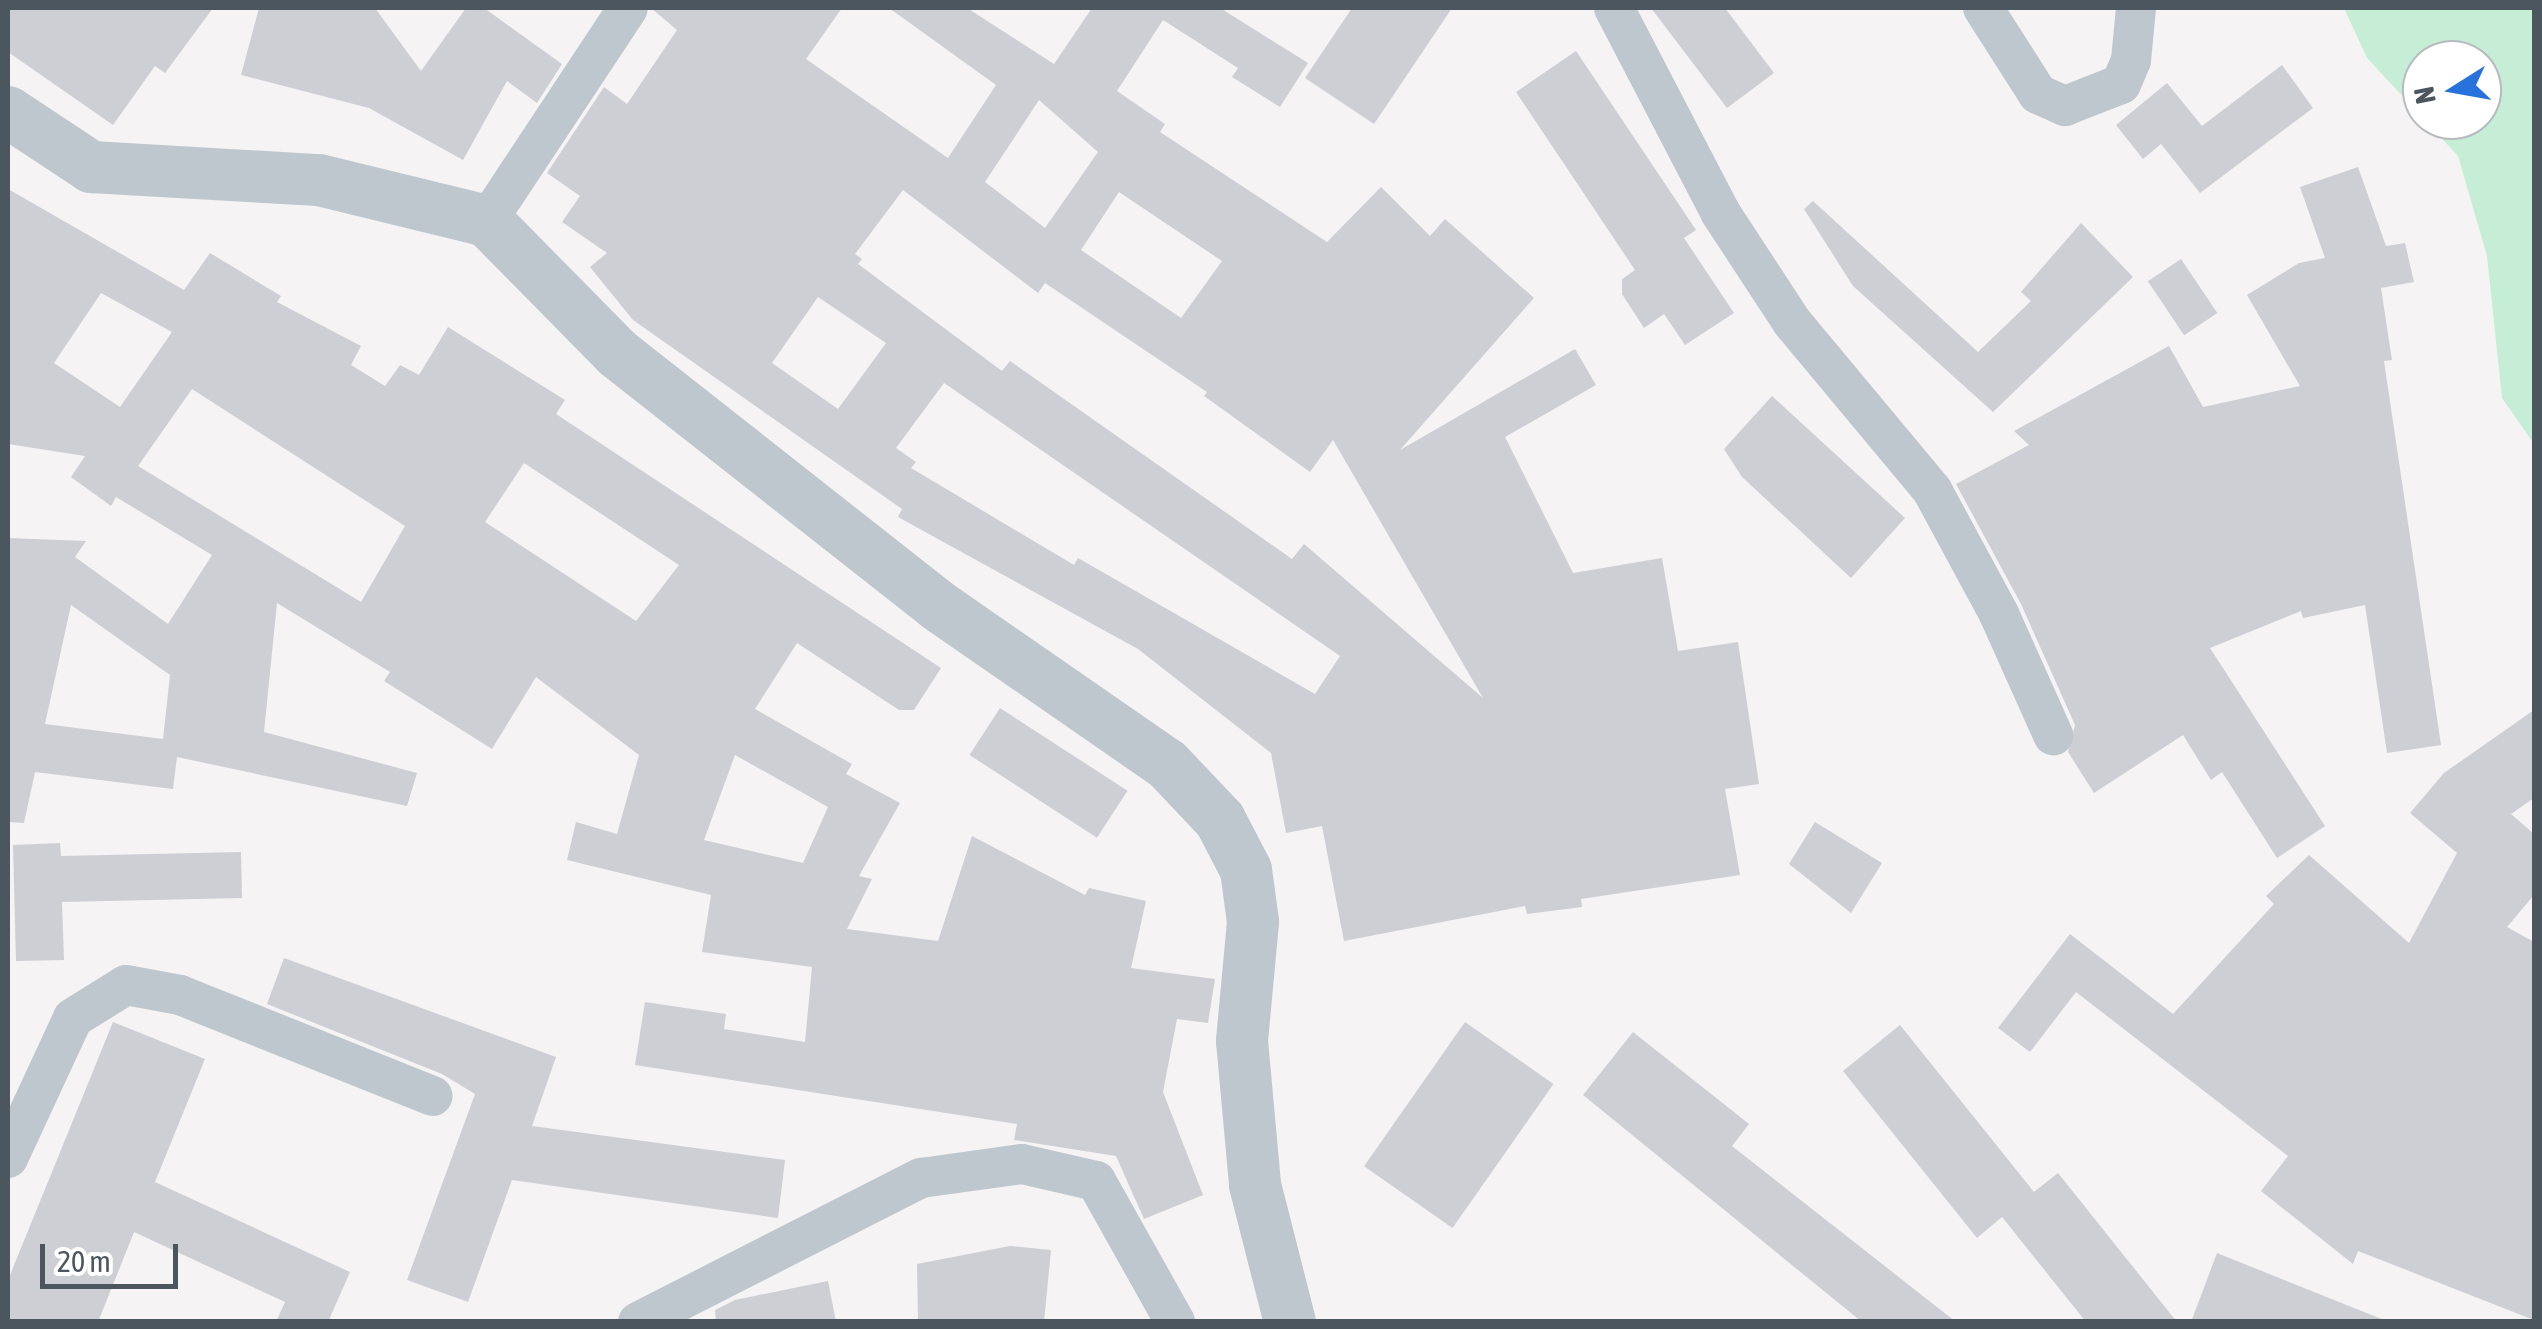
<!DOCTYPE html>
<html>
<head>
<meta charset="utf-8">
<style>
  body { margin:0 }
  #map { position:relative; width:2542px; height:1329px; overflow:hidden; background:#f5f3f3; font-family:"Asap Condensed",sans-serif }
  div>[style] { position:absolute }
  .green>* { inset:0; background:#c6eed6 }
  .building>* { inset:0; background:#cdcfd5; transform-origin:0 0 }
  .minor>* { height:40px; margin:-20px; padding:0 20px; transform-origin:20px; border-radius:20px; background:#bfc7ce }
  .tertiary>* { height:52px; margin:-26px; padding:0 26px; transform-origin:26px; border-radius:26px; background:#bfc7ce }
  span { translate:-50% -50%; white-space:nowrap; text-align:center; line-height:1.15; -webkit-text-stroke:10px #fff; paint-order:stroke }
  .frame { position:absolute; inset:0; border:10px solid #4b565f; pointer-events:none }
  .north { position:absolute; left:2402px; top:40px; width:100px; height:100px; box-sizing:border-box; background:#fff; border:2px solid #b7bbbf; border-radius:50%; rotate:259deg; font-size:28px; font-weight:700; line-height:40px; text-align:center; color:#4b565f }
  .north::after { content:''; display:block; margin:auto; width:35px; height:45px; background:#2773db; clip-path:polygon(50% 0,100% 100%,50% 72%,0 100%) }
  .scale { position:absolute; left:40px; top:1244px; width:138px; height:45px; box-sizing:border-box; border:5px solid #4b565f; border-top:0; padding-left:12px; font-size:30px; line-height:35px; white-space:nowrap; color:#4b565f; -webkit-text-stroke:8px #fff; paint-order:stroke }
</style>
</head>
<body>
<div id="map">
  <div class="green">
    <i style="clip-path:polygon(2344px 8px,2534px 8px,2534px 444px,2502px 398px,2487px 256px,2458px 156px,2425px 120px,2482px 120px,2482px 60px,2422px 60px,2422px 117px,2367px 58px)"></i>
  </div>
  <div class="building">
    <i style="clip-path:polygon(8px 8px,213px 8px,165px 73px,155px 66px,113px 125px,8px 52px)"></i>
    <i style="clip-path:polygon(259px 8px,375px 8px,421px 71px,466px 8px,484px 8px,562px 64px,537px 103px,507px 81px,463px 160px,369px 108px,241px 75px)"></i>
    <i style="clip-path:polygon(evenodd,651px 8px,842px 8px,806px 59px,948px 158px,996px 85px,889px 8px,967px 8px,1054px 64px,1092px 8px,1220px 8px,1308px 63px,1280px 107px,1232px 77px,1238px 68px,1163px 20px,1117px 91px,1165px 124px,1160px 132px,1327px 242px,1381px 187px,1430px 236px,1445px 219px,1534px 298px,1400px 450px,1575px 349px,1596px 385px,1505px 437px,1573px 573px,1662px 558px,1678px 651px,1738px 642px,1759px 784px,1725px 789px,1740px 875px,1581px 899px,1582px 907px,1527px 914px,1525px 906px,1344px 941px,1322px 826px,1286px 833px,1271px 753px,1138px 649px,898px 517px,902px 509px,633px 320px,590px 267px,607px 253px,562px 222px,580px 196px,547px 173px,604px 87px,627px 104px,677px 30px,651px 8px,1039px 100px,1098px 152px,1045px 228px,985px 182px,1039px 100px,651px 8px,903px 190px,1038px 293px,1045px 283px,1207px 392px,1204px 396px,1310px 472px,1333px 440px,1483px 698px,1304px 544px,1292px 559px,1010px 361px,1002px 371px,858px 264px,862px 259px,855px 254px,903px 190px,651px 8px,1119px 192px,1222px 261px,1181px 318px,1081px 250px,1119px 192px,651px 8px,818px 297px,886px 343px,838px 409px,772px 363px,818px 297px,651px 8px,944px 383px,1340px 656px,1315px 694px,1078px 558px,1074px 565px,911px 468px,916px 462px,896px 448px,944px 383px)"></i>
    <i style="clip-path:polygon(1352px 8px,1452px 8px,1374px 124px,1305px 78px)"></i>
    <i style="clip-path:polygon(1651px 8px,1725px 8px,1774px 73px,1727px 108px)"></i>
    <i style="clip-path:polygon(1576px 51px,1696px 230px,1684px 238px,1734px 313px,1685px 345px,1664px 314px,1644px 328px,1622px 294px,1622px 279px,1635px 270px,1516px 92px)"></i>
    <i style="clip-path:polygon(2282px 65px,2313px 108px,2200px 193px,2161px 144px,2143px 159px,2116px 125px,2167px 83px,2202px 126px)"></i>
    <i style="clip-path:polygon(2358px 167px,2386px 246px,2405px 243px,2414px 282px,2381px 288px,2392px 360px,2384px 361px,2441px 745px,2387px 753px,2365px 605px,2303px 618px,2301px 611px,2210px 648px,2325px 826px,2277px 858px,2222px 772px,2211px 780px,2183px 735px,2094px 793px,2068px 752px,2075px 725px,2021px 604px,1956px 484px,2029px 445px,2014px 431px,2169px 346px,2203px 407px,2300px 386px,2247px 295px,2299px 263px,2325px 258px,2300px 187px)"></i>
    <i style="clip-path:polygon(evenodd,8px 189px,184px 290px,210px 253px,281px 296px,277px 302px,361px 346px,351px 365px,385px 386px,400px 365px,419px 375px,448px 327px,565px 400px,556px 414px,941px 668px,914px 710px,899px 710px,797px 643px,755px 709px,852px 764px,846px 774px,900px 803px,859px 876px,872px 879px,847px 929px,938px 941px,972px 836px,1085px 895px,1089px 888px,1146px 901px,1131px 968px,1215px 979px,1208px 1023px,1177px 1019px,1163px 1092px,1203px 1195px,1144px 1219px,1116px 1156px,1014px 1140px,1017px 1124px,635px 1065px,645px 1002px,726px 1014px,724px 1029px,805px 1042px,812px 967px,702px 952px,711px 895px,567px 860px,576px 822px,617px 834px,639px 755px,536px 677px,492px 749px,384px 681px,390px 672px,277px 603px,264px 732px,417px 773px,407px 806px,177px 757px,173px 789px,35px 772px,24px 823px,8px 822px,8px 538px,86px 541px,75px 557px,168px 624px,212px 555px,116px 497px,111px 506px,71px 477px,85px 456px,8px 444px,8px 189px,101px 293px,172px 332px,120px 407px,54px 363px,101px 293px,8px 189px,192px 389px,405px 526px,361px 602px,138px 466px,192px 389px,8px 189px,524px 463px,679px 565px,636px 621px,485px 522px,524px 463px,8px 189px,71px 605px,170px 675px,163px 739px,45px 724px,71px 605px,8px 189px,735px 755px,828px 807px,803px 863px,704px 840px,735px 755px)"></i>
    <i style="clip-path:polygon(1813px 201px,1978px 352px,2031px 301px,2021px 292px,2081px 223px,2133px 277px,1993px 412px,1853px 286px,1804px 209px)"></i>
    <i style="left:2181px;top:259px;width:65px;height:40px;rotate:56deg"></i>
    <i style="clip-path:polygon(1772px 396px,1905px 518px,1851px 578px,1742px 477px,1724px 449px)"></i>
    <i style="left:1000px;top:708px;width:152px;height:56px;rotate:33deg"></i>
    <i style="clip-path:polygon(2534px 710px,2534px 798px,2511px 814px,2534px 834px,2534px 895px,2507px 927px,2534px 942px,2534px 1320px,2358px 1251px,2353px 1264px,2261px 1191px,2288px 1156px,2076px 992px,2030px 1052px,1998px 1028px,2070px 934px,2173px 1014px,2274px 904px,2266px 896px,2309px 855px,2409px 943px,2457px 853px,2410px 813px,2444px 773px)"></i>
    <i style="clip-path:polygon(1815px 822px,1882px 863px,1851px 913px,1789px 864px)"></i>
    <i style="clip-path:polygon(60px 843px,61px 856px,241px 852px,242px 898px,62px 902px,64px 960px,16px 961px,13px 845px)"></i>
    <i style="clip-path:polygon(284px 958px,556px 1057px,532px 1126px,785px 1160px,778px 1218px,512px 1180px,468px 1302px,407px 1280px,475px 1094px,442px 1074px,267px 1004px)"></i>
    <i style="clip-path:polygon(113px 1022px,205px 1059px,155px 1182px,350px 1272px,328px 1322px,276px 1322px,285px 1302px,134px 1232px,98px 1322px,8px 1322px,8px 1280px)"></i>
    <i style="left:1465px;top:1022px;width:108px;height:176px;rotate:35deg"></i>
    <i style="clip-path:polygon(1900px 1025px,2034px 1192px,2058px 1173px,2177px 1322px,2086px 1322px,2002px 1217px,1977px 1238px,1843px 1071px)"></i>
    <i style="clip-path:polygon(1633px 1032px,1749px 1124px,1732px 1146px,1956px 1322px,1862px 1322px,1583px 1095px)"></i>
    <i style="clip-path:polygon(1010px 1246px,1051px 1250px,1044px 1322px,918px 1322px,917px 1264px)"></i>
    <i style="clip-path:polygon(2217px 1253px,2384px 1320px,2384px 1322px,2191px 1322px)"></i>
    <i style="clip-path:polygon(828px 1281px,836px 1322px,716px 1322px,715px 1310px,735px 1300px)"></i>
  </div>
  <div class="minor">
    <i style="left:1614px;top:8px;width:230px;rotate:62.5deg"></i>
    <i style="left:1720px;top:212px;width:131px;rotate:56.8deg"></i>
    <i style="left:1792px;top:322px;width:219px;rotate:50.2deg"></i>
    <i style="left:1932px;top:490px;width:141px;rotate:61.6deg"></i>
    <i style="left:1999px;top:614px;width:133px;rotate:65.9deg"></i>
    <i style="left:1983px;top:8px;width:102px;rotate:57.4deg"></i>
    <i style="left:2038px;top:94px;width:30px;rotate:24deg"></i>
    <i style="left:2065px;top:106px;width:60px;rotate:-21.4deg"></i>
    <i style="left:2121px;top:84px;width:26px;rotate:-67deg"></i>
    <i style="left:2131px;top:60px;width:52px;rotate:-84.5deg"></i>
    <i style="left:487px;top:221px;width:255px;rotate:-56.5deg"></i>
    <i style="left:8px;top:1158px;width:154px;rotate:-65.1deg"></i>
    <i style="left:73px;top:1018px;width:62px;rotate:-31.9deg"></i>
    <i style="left:126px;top:985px;width:55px;rotate:10.5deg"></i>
    <i style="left:180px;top:995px;width:272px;rotate:21.8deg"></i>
    <i style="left:638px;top:1322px;width:318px;rotate:-27deg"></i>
    <i style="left:921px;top:1178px;width:102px;rotate:-7.9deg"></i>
    <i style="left:1022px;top:1164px;width:76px;rotate:12.9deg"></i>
    <i style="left:1096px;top:1181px;width:162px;rotate:60.7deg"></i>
  </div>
  <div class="tertiary">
    <i style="left:8px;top:112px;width:100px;rotate:33.5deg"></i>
    <i style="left:91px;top:167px;width:228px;rotate:3.3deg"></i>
    <i style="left:319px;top:180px;width:173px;rotate:13.7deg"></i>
    <i style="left:487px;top:221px;width:185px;rotate:45.4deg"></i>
    <i style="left:617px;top:353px;width:407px;rotate:38.2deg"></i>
    <i style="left:937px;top:605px;width:280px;rotate:34.7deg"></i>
    <i style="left:1167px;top:764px;width:77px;rotate:46.6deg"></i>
    <i style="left:1220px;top:820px;width:56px;rotate:62.5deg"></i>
    <i style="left:1246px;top:870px;width:52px;rotate:82.3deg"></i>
    <i style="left:1253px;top:922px;width:120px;rotate:95.3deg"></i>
    <i style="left:1242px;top:1041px;width:145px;rotate:84.8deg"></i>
    <i style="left:1255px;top:1185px;width:141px;rotate:75.7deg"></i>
  </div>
  <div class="frame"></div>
  <div class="north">N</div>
  <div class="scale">20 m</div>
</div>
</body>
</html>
